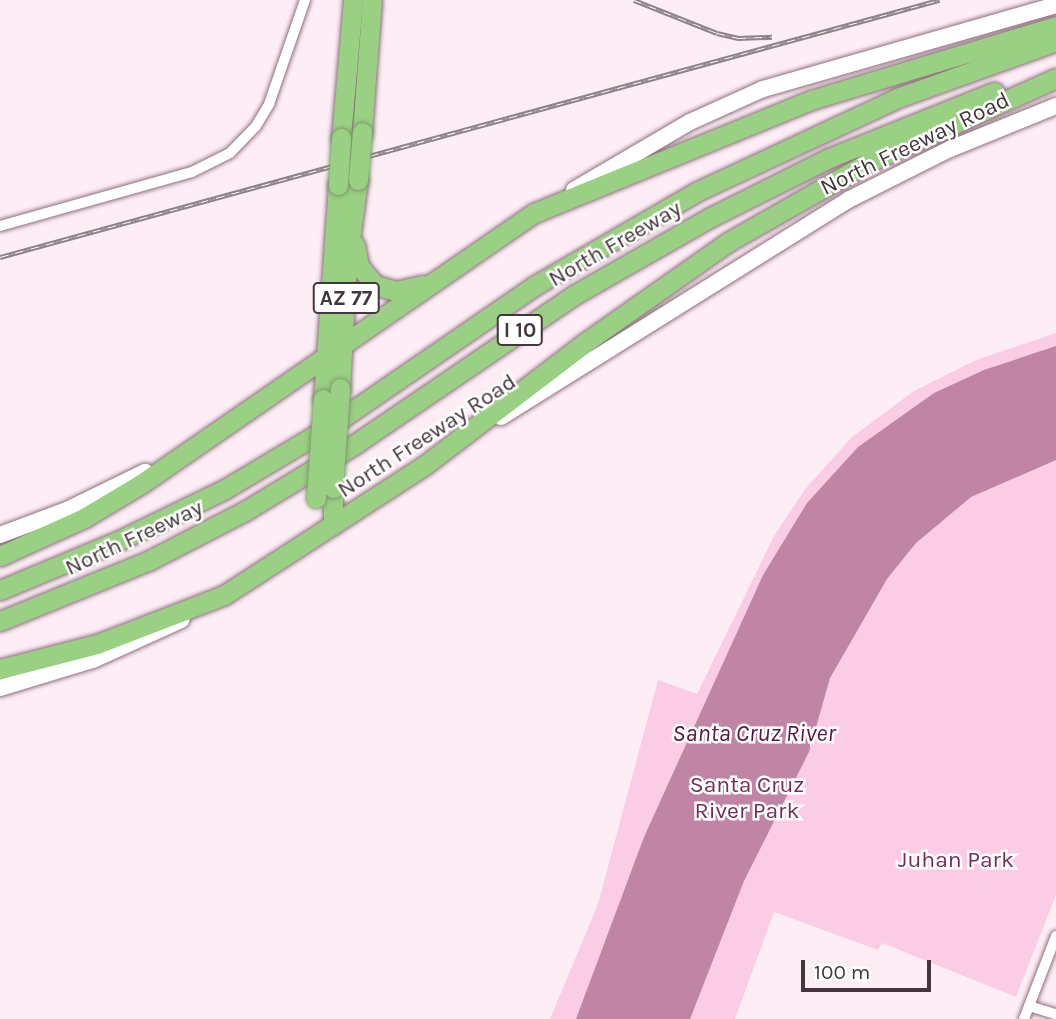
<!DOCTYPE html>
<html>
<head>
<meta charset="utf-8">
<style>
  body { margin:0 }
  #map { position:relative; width:1056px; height:1019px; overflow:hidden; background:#fdeef6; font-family:Karla,sans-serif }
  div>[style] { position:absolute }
  .green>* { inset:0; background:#fbcde5 }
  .water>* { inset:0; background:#c085a5 }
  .roads { filter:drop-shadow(0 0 2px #906f80) drop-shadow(0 0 2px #906f80) }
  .street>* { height:10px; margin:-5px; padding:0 5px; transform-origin:5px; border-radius:5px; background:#fff }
  .secondary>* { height:16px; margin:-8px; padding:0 8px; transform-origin:8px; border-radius:8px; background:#fff }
  .highway>* { height:19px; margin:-9.5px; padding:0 9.5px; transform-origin:9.5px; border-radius:9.5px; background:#9ad083 }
  .rail>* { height:5px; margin-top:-2.5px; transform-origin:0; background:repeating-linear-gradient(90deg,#fff 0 8px,#908189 0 16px); box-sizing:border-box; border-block:2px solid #908189 }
  .bridges { filter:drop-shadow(0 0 2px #7c9a6b) drop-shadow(0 0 2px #7c9a6b) }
  .highway-bridge>* { height:19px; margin:-9.5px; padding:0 9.5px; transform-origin:9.5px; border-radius:9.5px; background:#9ad083 }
  span { translate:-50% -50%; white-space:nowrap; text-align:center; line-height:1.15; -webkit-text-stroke:5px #fff; paint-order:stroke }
  .shield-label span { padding:2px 5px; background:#fff; border:2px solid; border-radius:5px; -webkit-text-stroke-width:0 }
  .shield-label { font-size:21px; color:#45363e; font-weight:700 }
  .street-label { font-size:23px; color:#45363e }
  .park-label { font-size:23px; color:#742d57 }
  .water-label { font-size:24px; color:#5a1541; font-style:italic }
  .scale { position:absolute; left:801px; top:960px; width:130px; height:32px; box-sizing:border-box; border:4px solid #45363e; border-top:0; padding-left:9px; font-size:21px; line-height:24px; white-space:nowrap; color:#45363e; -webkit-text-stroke:5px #fff; paint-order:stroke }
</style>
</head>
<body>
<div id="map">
  <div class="green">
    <i style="clip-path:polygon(1056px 333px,1056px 895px,1016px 997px,882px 943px,878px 950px,774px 912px,735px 1019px,550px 1019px,598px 904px,658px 680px,697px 694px,774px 536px,806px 488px,852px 437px,914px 391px,976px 360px)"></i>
  </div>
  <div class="water">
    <i style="clip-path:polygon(1056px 346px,1056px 460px,971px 497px,916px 543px,887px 579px,830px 678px,809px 752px,744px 881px,690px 1019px,576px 1019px,644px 837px,763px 575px,807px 503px,858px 447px,934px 393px,984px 370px)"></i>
  </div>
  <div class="roads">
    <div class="street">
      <i style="left:0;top:226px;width:199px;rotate:-15.7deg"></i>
      <i style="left:192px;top:172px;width:42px;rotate:-26.6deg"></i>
      <i style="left:230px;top:153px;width:37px;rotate:-46deg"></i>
      <i style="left:256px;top:126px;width:26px;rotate:-59deg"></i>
      <i style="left:269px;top:104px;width:110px;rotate:-70.9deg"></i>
      <i style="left:1029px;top:1006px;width:28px;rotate:17deg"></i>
      <i style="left:1024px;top:1019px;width:89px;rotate:-68.9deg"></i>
    </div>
    <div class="secondary">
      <i style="left:574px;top:190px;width:134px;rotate:-30.4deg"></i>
      <i style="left:690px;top:122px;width:80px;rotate:-24.3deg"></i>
      <i style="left:763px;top:89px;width:305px;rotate:-16deg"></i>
      <i style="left:501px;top:417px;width:409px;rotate:-32deg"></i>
      <i style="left:848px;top:200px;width:114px;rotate:-26.6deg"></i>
      <i style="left:950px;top:149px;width:114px;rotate:-22.1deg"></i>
      <i style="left:0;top:535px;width:74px;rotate:-20.6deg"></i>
      <i style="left:69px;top:509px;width:85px;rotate:-26deg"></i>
      <i style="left:0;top:688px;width:97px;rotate:-16.8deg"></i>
      <i style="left:93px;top:660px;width:97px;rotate:-24.4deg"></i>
    </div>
    <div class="highway">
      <i style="left:362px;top:132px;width:132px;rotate:-85.7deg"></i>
      <i style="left:341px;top:138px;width:139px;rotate:-85deg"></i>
      <i style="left:355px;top:245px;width:21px;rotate:79deg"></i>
      <i style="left:359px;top:266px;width:25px;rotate:50deg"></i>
      <i style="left:375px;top:285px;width:22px;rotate:16deg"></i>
      <i style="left:396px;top:291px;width:27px;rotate:-13deg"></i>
      <i style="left:340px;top:388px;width:125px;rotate:-86.8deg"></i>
      <i style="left:347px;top:263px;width:84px;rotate:-82.5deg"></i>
      <i style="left:323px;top:399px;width:215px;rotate:-86deg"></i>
      <i style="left:333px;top:488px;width:37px;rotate:90deg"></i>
      <i style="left:0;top:556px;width:92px;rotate:-24.3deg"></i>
      <i style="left:84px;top:518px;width:66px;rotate:-30.8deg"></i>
      <i style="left:141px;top:484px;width:477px;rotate:-34.6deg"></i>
      <i style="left:534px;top:213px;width:299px;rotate:-22.2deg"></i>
      <i style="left:811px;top:100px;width:256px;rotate:-16.8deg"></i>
      <i style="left:0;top:590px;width:128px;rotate:-22.6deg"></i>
      <i style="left:118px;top:541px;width:119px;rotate:-25.9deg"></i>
      <i style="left:225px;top:489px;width:121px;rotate:-30.8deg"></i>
      <i style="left:329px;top:427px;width:249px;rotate:-34.5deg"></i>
      <i style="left:534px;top:286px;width:187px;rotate:-30.1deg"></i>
      <i style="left:696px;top:192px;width:225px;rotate:-25deg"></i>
      <i style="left:900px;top:97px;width:166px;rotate:-19.7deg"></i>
      <i style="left:0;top:621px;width:160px;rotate:-22.1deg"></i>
      <i style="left:148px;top:561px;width:109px;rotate:-27.3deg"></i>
      <i style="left:245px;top:511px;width:129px;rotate:-31.3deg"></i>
      <i style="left:355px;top:444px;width:265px;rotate:-34.2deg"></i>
      <i style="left:574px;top:295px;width:158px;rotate:-29.7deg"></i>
      <i style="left:711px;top:217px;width:132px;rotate:-26.6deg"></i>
      <i style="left:829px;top:158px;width:178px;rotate:-21.8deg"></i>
      <i style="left:0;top:669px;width:100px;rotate:-14.5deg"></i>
      <i style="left:97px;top:644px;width:136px;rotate:-21.1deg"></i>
      <i style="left:224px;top:595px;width:239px;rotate:-32.9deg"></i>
      <i style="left:425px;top:465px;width:199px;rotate:-37.4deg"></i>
      <i style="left:583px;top:344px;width:177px;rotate:-35.1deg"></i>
      <i style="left:728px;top:242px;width:160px;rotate:-29.6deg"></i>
      <i style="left:867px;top:163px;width:207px;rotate:-24.2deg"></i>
    </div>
  </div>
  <div class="rail">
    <i style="left:634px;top:0;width:89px;rotate:21.7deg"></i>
    <i style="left:717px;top:33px;width:22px;rotate:13deg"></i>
    <i style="left:738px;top:38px;width:34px;rotate:-2deg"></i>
    <i style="left:0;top:257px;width:974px;rotate:-15.31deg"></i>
  </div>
  <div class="bridges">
    <div class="highway-bridge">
      <i style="left:358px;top:180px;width:48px;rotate:-85.2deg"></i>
      <i style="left:338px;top:185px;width:47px;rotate:-86.3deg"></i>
      <i style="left:333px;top:488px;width:100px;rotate:-86deg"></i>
      <i style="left:316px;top:498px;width:99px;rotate:-86deg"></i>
    </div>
  </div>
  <div class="shield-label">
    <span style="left:346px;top:298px">AZ 77</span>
    <span style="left:520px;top:330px">I 10</span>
  </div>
  <div class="street-label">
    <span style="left:915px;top:144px;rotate:-26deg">North Freeway Road</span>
    <span style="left:615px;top:244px;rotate:-30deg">North Freeway</span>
    <span style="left:427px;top:436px;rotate:-33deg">North Freeway Road</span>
    <span style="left:134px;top:538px;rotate:-25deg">North Freeway</span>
  </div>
  <div class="park-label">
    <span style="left:747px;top:798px">Santa Cruz<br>River Park</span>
    <span style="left:956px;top:860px">Juhan Park</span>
  </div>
  <div class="water-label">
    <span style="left:754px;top:734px">Santa Cruz River</span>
  </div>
  <div class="scale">100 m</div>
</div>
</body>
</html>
